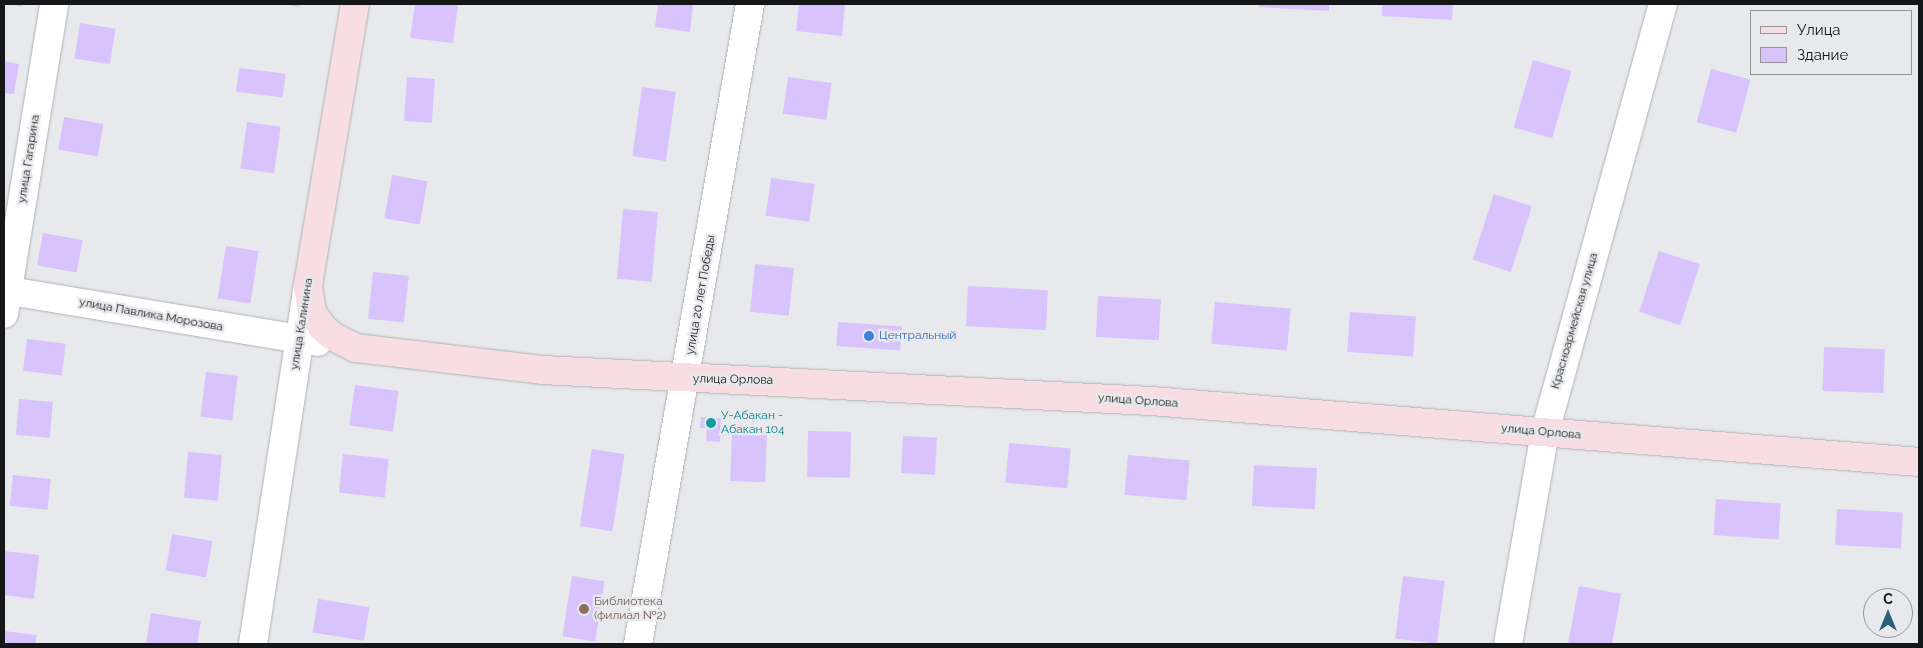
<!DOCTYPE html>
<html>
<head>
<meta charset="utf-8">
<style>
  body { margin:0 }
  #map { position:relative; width:1923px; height:648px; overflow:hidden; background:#e7e9ec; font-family:Raleway,sans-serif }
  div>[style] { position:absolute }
  .building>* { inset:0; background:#d9c3fd; transform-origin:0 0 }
  .roads { filter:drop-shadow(0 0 1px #b0b1b4) drop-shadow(0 0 1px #b0b1b4) }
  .street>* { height:28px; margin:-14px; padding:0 14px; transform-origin:14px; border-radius:14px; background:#fff }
  .primary>* { height:28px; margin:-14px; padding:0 14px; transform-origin:14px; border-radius:14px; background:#f8dee2 }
  .dots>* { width:14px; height:14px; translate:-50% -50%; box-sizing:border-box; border:2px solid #e7e9ec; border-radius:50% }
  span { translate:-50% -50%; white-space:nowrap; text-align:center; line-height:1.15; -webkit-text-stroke:4.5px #e7e9ec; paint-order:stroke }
  .street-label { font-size:12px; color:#151617 }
  .shop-label { font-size:12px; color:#366cbe }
  .left { translate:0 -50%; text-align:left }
  .culture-label { font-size:12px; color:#0d838f }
  .education-label { font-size:12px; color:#785e54 }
  .frame { position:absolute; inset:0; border:5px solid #151617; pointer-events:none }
  .legend { position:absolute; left:1750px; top:10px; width:162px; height:65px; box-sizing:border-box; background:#e7e9ec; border:1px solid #939597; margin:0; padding:6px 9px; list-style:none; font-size:15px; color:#151617 }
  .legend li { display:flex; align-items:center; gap:10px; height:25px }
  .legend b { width:25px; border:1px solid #939597 }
  .north { position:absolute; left:1863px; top:588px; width:50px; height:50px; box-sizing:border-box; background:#e7e9ec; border:1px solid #939597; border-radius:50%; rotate:0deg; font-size:14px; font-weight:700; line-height:20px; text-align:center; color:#151617 }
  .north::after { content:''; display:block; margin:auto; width:18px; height:22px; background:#2b5d7b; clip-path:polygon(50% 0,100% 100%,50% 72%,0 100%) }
</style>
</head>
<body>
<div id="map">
  <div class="building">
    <i style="clip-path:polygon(10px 4px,22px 4px,22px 7px)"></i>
    <i style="clip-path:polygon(285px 4px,300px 4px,299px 7px)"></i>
    <i style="clip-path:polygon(415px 4px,458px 5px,453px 43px,410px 38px)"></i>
    <i style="clip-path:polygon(658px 4px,693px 4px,690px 32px,655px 27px)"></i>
    <i style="clip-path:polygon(799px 4px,845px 4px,842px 36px,796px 31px)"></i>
    <i style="clip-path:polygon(1259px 4px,1329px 4px,1329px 11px,1259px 7px)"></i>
    <i style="clip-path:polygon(1382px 4px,1453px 4px,1452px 20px,1382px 16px)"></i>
    <i style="left:80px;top:23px;width:36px;height:36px;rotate:9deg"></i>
    <i style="left:1533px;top:60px;width:40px;height:70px;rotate:16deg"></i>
    <i style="clip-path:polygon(4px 61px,19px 64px,14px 94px,4px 93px)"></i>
    <i style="left:239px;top:68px;width:47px;height:24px;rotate:7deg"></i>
    <i style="left:1711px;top:69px;width:41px;height:55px;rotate:15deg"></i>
    <i style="left:407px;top:77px;width:28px;height:44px;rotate:4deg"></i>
    <i style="left:788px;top:77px;width:44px;height:37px;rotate:8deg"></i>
    <i style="left:642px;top:87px;width:34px;height:70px;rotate:8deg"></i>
    <i style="left:64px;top:117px;width:40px;height:33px;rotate:10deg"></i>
    <i style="left:247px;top:122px;width:34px;height:47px;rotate:8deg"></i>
    <i style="left:392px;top:175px;width:36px;height:44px;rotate:10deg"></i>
    <i style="left:771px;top:178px;width:44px;height:38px;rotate:8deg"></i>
    <i style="left:1494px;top:194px;width:40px;height:69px;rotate:18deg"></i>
    <i style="left:623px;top:209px;width:35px;height:70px;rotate:5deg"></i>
    <i style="left:43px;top:233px;width:40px;height:33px;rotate:10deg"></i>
    <i style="left:226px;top:246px;width:33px;height:53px;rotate:9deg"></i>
    <i style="left:1659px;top:251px;width:43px;height:64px;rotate:18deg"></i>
    <i style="left:755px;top:264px;width:39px;height:48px;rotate:6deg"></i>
    <i style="left:373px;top:272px;width:36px;height:47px;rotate:6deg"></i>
    <i style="left:968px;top:286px;width:80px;height:40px;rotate:3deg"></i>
    <i style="left:1098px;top:296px;width:63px;height:41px;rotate:3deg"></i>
    <i style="left:1215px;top:302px;width:76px;height:42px;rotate:5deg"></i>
    <i style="left:1350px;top:312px;width:66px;height:40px;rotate:4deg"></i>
    <i style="left:838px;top:322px;width:64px;height:24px;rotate:4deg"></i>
    <i style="left:27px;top:339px;width:39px;height:32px;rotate:7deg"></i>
    <i style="left:1824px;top:347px;width:61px;height:44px;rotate:2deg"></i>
    <i style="left:206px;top:372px;width:32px;height:45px;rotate:7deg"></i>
    <i style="left:355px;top:385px;width:44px;height:41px;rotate:8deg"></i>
    <i style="left:19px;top:399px;width:34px;height:36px;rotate:5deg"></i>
    <i style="clip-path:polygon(701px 417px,721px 418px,720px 442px,706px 441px,707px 428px,700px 428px)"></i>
    <i style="left:732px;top:431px;width:35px;height:50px;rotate:2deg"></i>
    <i style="left:808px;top:431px;width:43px;height:46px;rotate:1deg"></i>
    <i style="left:903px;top:436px;width:34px;height:37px;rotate:3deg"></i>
    <i style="left:1009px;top:443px;width:62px;height:40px;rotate:5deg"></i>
    <i style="left:592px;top:449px;width:33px;height:78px;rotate:9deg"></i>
    <i style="left:188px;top:452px;width:34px;height:46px;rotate:5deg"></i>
    <i style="left:343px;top:454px;width:46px;height:39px;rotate:6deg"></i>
    <i style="left:1128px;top:455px;width:62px;height:40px;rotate:5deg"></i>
    <i style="left:1254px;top:465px;width:63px;height:41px;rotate:3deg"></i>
    <i style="left:13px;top:475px;width:38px;height:31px;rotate:6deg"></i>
    <i style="left:1716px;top:499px;width:65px;height:36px;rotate:4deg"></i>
    <i style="left:1837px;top:509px;width:66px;height:36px;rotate:3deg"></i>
    <i style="left:172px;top:534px;width:41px;height:37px;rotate:10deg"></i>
    <i style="clip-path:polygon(4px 551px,39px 555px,34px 599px,4px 595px)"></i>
    <i style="left:572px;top:576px;width:33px;height:61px;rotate:9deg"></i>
    <i style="left:1403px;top:576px;width:42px;height:63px;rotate:7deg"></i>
    <i style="clip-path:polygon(1579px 586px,1621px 594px,1612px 644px,1568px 644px)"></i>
    <i style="left:318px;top:599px;width:52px;height:34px;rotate:9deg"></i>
    <i style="clip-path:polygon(151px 613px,201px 621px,197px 644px,146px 644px)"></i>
    <i style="clip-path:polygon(4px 631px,37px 635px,35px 644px,4px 644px)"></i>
  </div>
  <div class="roads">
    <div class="street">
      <i style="left:4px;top:290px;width:318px;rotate:9.4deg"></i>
      <i style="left:4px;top:314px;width:314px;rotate:-80.8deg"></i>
      <i style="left:253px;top:644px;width:362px;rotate:-81.3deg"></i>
      <i style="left:638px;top:644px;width:650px;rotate:-80.07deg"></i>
      <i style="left:1508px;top:644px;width:215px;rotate:-80.1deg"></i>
      <i style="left:1545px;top:432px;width:444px;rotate:-74.6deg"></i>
    </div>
    <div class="primary">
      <i style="left:355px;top:4px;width:286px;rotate:99.5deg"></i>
      <i style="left:308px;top:286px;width:26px;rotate:81deg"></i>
      <i style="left:312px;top:312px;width:18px;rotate:56deg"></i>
      <i style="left:322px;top:327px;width:13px;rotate:42deg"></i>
      <i style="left:332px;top:336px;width:27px;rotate:27deg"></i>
      <i style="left:356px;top:348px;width:188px;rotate:6.7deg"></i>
      <i style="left:543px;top:370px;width:609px;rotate:2.92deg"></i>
      <i style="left:1151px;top:401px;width:770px;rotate:4.54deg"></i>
    </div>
  </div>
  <div class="dots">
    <i style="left:869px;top:336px;background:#3f7fe0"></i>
    <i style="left:711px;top:423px;background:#0f9aa8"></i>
    <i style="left:584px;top:609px;background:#8d6e63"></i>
  </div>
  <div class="street-label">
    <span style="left:29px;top:159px;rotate:-81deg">улица Гагарина</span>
    <span style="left:701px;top:295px;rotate:-80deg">улица 20 лет Победы</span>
    <span style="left:151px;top:315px;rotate:10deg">улица Павлика Морозова</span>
    <span style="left:1575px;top:321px;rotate:-74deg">Красноармейская улица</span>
    <span style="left:302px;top:324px;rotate:-81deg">улица Калинина</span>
    <span style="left:733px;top:380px;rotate:1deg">улица Орлова</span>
    <span style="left:1138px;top:401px;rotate:4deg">улица Орлова</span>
    <span style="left:1541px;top:432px;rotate:5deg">улица Орлова</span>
  </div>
  <div class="shop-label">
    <span class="left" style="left:879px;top:336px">Центральный</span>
  </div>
  <div class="culture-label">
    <span class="left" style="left:721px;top:423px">У-Абакан -<br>Абакан 104</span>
  </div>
  <div class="education-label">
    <span class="left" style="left:594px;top:609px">Библиотека<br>(филиал №2)</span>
  </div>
  <div class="frame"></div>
  <ul class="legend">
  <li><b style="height:6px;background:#f8dee2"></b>Улица</li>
  <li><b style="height:14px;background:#d9c3fd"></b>Здание</li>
  </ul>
  <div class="north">С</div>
</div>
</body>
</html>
